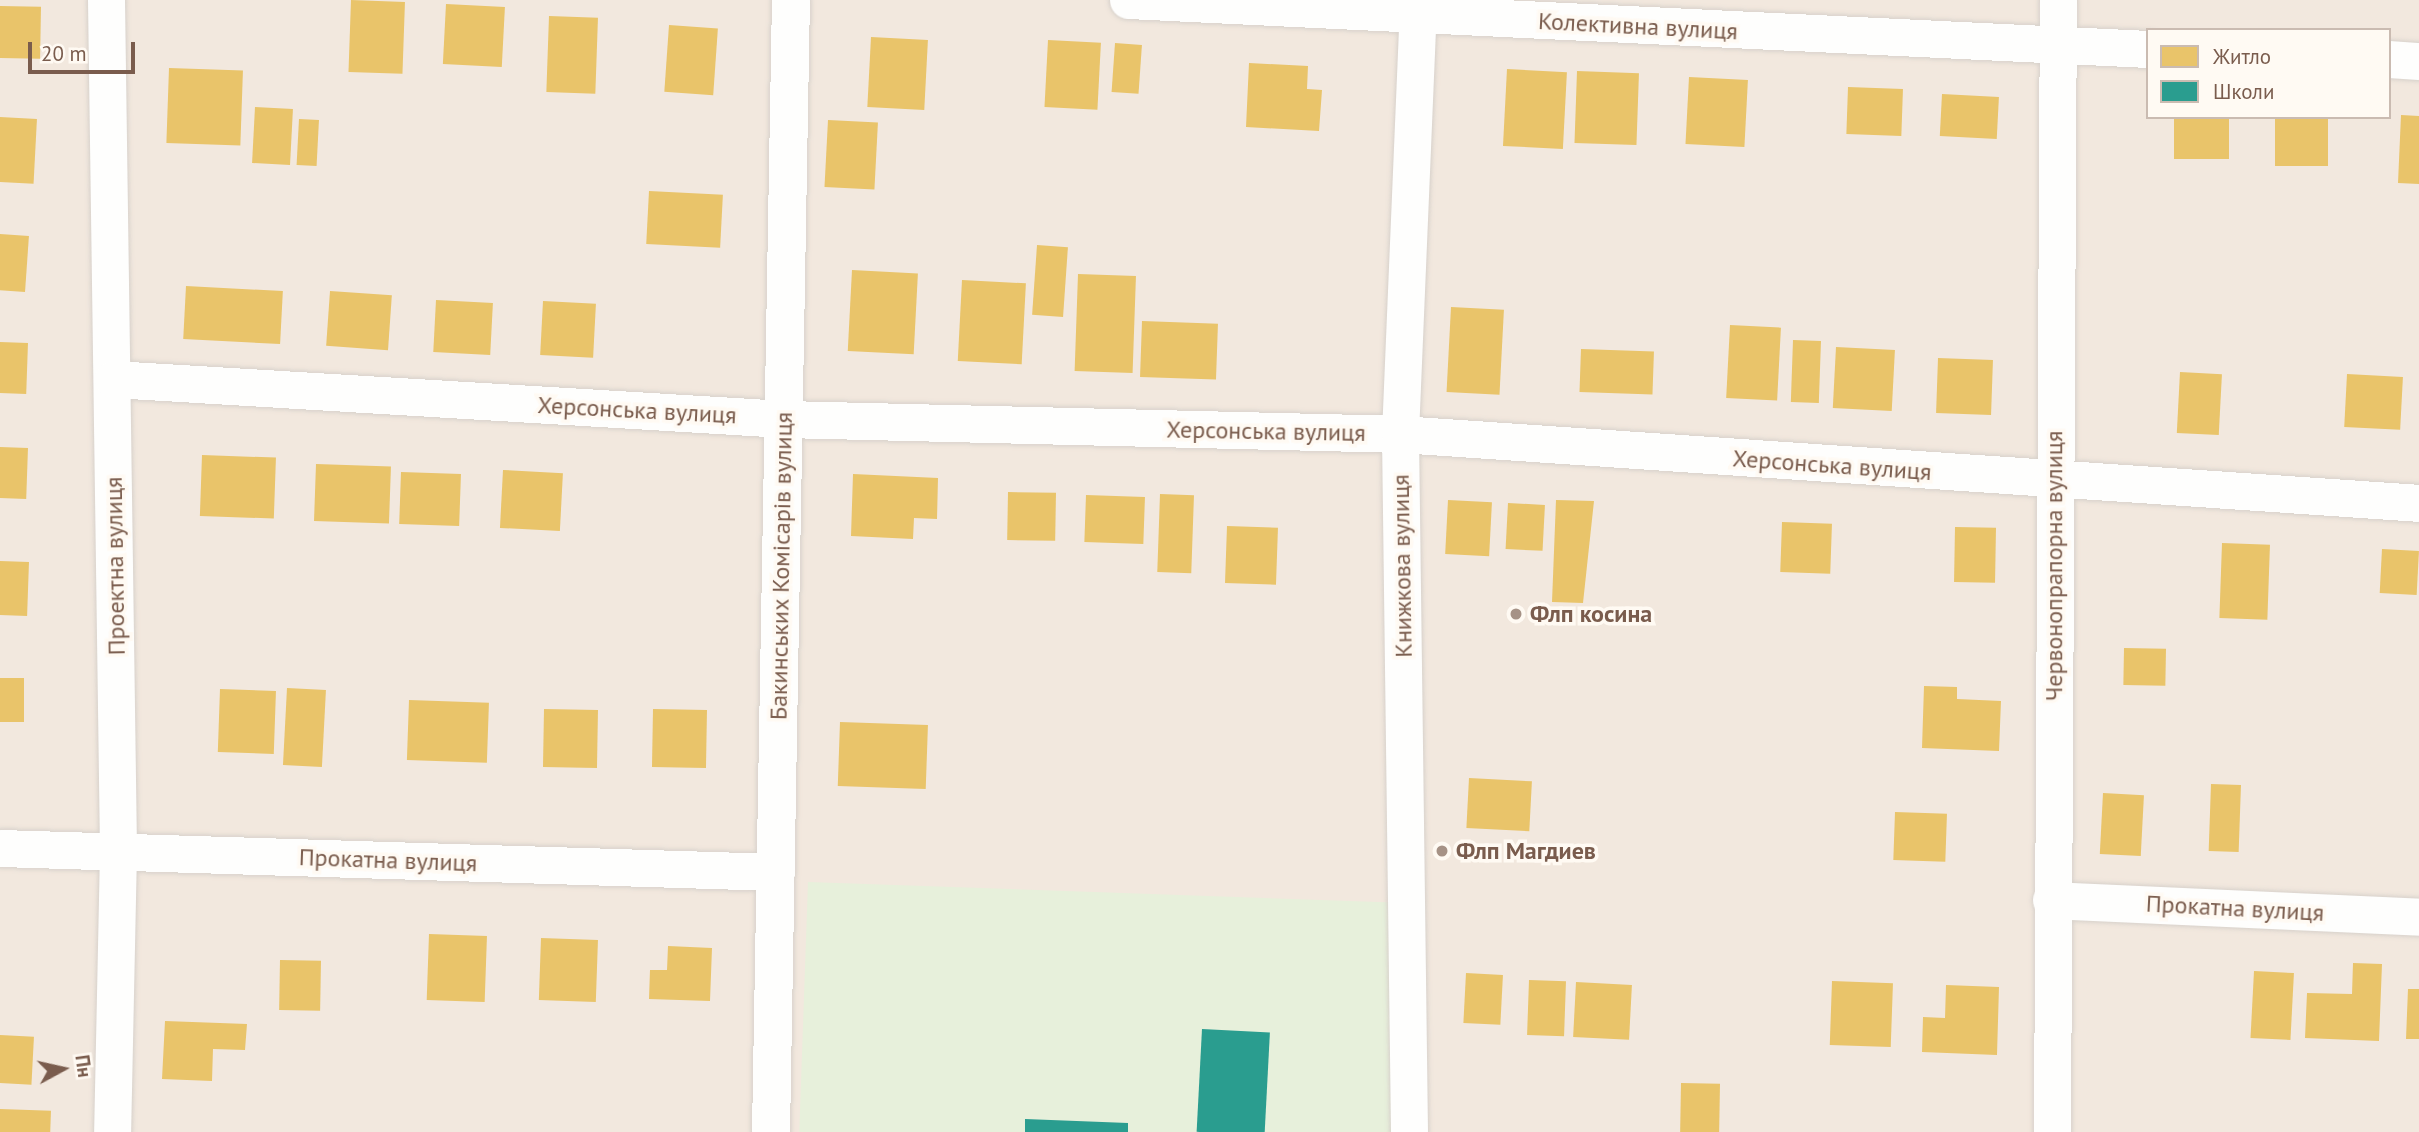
<!DOCTYPE html>
<html>
<head>
<meta charset="utf-8">
<style>
  body { margin:0 }
  #map { position:relative; width:2419px; height:1132px; overflow:hidden; background:#f9f5f0; font-family:"PT Sans",sans-serif }
  div>[style] { position:absolute }
  .residential>* { inset:0; background:#f2e8de }
  .green>* { inset:0; background:#e7f0db; transform-origin:0 0 }
  .homes>* { inset:0; background:#e9c46a; transform-origin:0 0 }
  .schools>* { inset:0; background:#2a9d8f; transform-origin:0 0 }
  .roads { filter:drop-shadow(0 0 2px #d7d1cb) drop-shadow(0 0 2px #d7d1cb) }
  .street>* { height:37px; margin:-18.5px; padding:0 18.5px; transform-origin:18.5px; border-radius:18.5px; background:#fefefd }
  .secondary>* { height:38px; margin:-19px; padding:0 19px; transform-origin:19px; border-radius:19px; background:#fefefd }
  .dots>* { width:19px; height:19px; translate:-50% -50%; box-sizing:border-box; border:4px solid #fffaf3; border-radius:50% }
  span { translate:-50% -50%; white-space:nowrap; text-align:center; line-height:1.15; -webkit-text-stroke:7px #fffaf3; paint-order:stroke }
  .street-label { font-size:24px; color:#7a5c4d }
  .poi-label { font-size:24px; color:#7a5c4d; font-weight:700 }
  .left { translate:0 -50%; text-align:left }
  .legend { position:absolute; left:2146px; top:28px; width:245px; height:91px; box-sizing:border-box; background:#fffaf3; border:2px solid #cabbb1; margin:0; padding:9px 12px; list-style:none; font-size:21px; color:#7a5c4d }
  .legend li { display:flex; align-items:center; gap:14px; height:35px }
  .legend b { width:35px; border:2px solid #cabbb1 }
  .north { position:absolute; left:28px; top:1034px; width:70px; height:70px; -webkit-text-stroke:5px #fffaf3; paint-order:stroke; rotate:82deg; font-size:19px; font-weight:700; line-height:28px; text-align:center; color:#7a5c4d }
  .north::after { content:''; display:block; margin:auto; width:24px; height:32px; background:#7a5c4d; clip-path:polygon(50% 0,100% 100%,50% 72%,0 100%) }
  .scale { position:absolute; left:28px; top:42px; width:107px; height:32px; box-sizing:border-box; border:4px solid #7a5c4d; border-top:0; padding-left:9px; font-size:21px; line-height:24px; white-space:nowrap; color:#7a5c4d; -webkit-text-stroke:5px #fffaf3; paint-order:stroke }
</style>
</head>
<body>
<div id="map">
  <div class="residential">
    <i style="clip-path:polygon(evenodd,0 0,2419px 0,2419px 1132px,0 1132px,0 0,2148px 30px,2389px 30px,2389px 117px,2148px 117px,2148px 30px)"></i>
  </div>
  <div class="green">
    <i style="left:808px;top:882px;width:593px;height:250px;rotate:2deg"></i>
  </div>
  <div class="homes">
    <i style="left:351px;top:0;width:54px;height:72px;rotate:2deg"></i>
    <i style="left:446px;top:4px;width:59px;height:60px;rotate:3deg"></i>
    <i style="left:0;top:6px;width:41px;height:52px;rotate:1deg"></i>
    <i style="left:549px;top:16px;width:49px;height:76px;rotate:2deg"></i>
    <i style="left:669px;top:25px;width:49px;height:67px;rotate:4deg"></i>
    <i style="left:871px;top:37px;width:57px;height:70px;rotate:3deg"></i>
    <i style="left:1048px;top:40px;width:53px;height:67px;rotate:3deg"></i>
    <i style="left:1115px;top:43px;width:27px;height:49px;rotate:4deg"></i>
    <i style="clip-path:polygon(1249px 63px,1308px 66px,1307px 89px,1322px 90px,1319px 131px,1246px 127px)"></i>
    <i style="left:169px;top:68px;width:74px;height:75px;rotate:2deg"></i>
    <i style="left:1507px;top:69px;width:60px;height:77px;rotate:3deg"></i>
    <i style="left:1577px;top:71px;width:62px;height:72px;rotate:2deg"></i>
    <i style="left:1689px;top:77px;width:59px;height:67px;rotate:3deg"></i>
    <i style="left:1848px;top:87px;width:55px;height:47px;rotate:2deg"></i>
    <i style="left:1942px;top:94px;width:57px;height:42px;rotate:3deg"></i>
    <i style="left:255px;top:107px;width:38px;height:56px;rotate:3deg"></i>
    <i style="clip-path:polygon(2401px 115px,2419px 116px,2419px 184px,2398px 183px)"></i>
    <i style="left:0;top:117px;width:37px;height:65px;rotate:3deg"></i>
    <i style="left:2174px;top:117px;width:55px;height:42px"></i>
    <i style="left:2275px;top:117px;width:53px;height:49px"></i>
    <i style="left:299px;top:119px;width:20px;height:46px;rotate:3deg"></i>
    <i style="left:828px;top:120px;width:50px;height:67px;rotate:3deg"></i>
    <i style="left:649px;top:191px;width:74px;height:53px;rotate:3deg"></i>
    <i style="left:0;top:234px;width:29px;height:56px;rotate:4deg"></i>
    <i style="left:1037px;top:245px;width:31px;height:70px;rotate:4deg"></i>
    <i style="left:852px;top:270px;width:66px;height:81px;rotate:3deg"></i>
    <i style="left:1078px;top:274px;width:58px;height:97px;rotate:2deg"></i>
    <i style="left:962px;top:280px;width:64px;height:81px;rotate:3deg"></i>
    <i style="left:186px;top:286px;width:97px;height:53px;rotate:3deg"></i>
    <i style="left:330px;top:291px;width:62px;height:55px;rotate:4deg"></i>
    <i style="left:436px;top:300px;width:57px;height:52px;rotate:3deg"></i>
    <i style="left:543px;top:301px;width:53px;height:54px;rotate:3deg"></i>
    <i style="left:1451px;top:307px;width:53px;height:85px;rotate:3deg"></i>
    <i style="left:1142px;top:321px;width:76px;height:56px;rotate:2deg"></i>
    <i style="left:1730px;top:325px;width:51px;height:73px;rotate:3deg"></i>
    <i style="left:1793px;top:340px;width:28px;height:62px;rotate:2deg"></i>
    <i style="left:0;top:342px;width:28px;height:51px;rotate:2deg"></i>
    <i style="left:1836px;top:347px;width:59px;height:61px;rotate:3deg"></i>
    <i style="left:1581px;top:349px;width:73px;height:43px;rotate:2deg"></i>
    <i style="left:1938px;top:358px;width:55px;height:55px;rotate:2deg"></i>
    <i style="left:2180px;top:372px;width:42px;height:61px;rotate:3deg"></i>
    <i style="left:2347px;top:374px;width:56px;height:53px;rotate:3deg"></i>
    <i style="left:0;top:447px;width:28px;height:51px;rotate:2deg"></i>
    <i style="left:202px;top:455px;width:74px;height:61px;rotate:2deg"></i>
    <i style="left:316px;top:464px;width:75px;height:57px;rotate:2deg"></i>
    <i style="left:503px;top:470px;width:60px;height:58px;rotate:3deg"></i>
    <i style="left:401px;top:472px;width:60px;height:52px;rotate:2deg"></i>
    <i style="clip-path:polygon(853px 474px,938px 478px,937px 519px,914px 518px,913px 539px,851px 536px)"></i>
    <i style="left:1008px;top:492px;width:48px;height:48px;rotate:1deg"></i>
    <i style="left:1160px;top:494px;width:34px;height:78px;rotate:2deg"></i>
    <i style="left:1086px;top:495px;width:59px;height:47px;rotate:2deg"></i>
    <i style="left:1448px;top:500px;width:44px;height:54px;rotate:3deg"></i>
    <i style="clip-path:polygon(1556px 500px,1594px 501px,1583px 603px,1552px 602px)"></i>
    <i style="left:1508px;top:503px;width:37px;height:46px;rotate:3deg"></i>
    <i style="left:1782px;top:522px;width:50px;height:50px;rotate:2deg"></i>
    <i style="left:1227px;top:526px;width:51px;height:57px;rotate:2deg"></i>
    <i style="left:1955px;top:527px;width:41px;height:55px;rotate:1deg"></i>
    <i style="left:2222px;top:543px;width:48px;height:75px;rotate:2deg"></i>
    <i style="left:2382px;top:549px;width:37px;height:44px;rotate:3deg"></i>
    <i style="left:0;top:561px;width:29px;height:54px;rotate:2deg"></i>
    <i style="left:2124px;top:648px;width:42px;height:37px;rotate:1deg"></i>
    <i style="left:0;top:678px;width:24px;height:44px"></i>
    <i style="clip-path:polygon(1924px 686px,1957px 687px,1957px 699px,2001px 701px,1999px 751px,1922px 748px)"></i>
    <i style="left:287px;top:688px;width:39px;height:77px;rotate:3deg"></i>
    <i style="left:220px;top:689px;width:56px;height:63px;rotate:2deg"></i>
    <i style="left:409px;top:700px;width:80px;height:60px;rotate:2deg"></i>
    <i style="left:544px;top:709px;width:54px;height:58px;rotate:1deg"></i>
    <i style="left:653px;top:709px;width:54px;height:58px;rotate:1deg"></i>
    <i style="left:840px;top:722px;width:88px;height:64px;rotate:2deg"></i>
    <i style="left:1469px;top:778px;width:63px;height:50px;rotate:3deg"></i>
    <i style="left:2211px;top:784px;width:30px;height:67px;rotate:2deg"></i>
    <i style="left:2103px;top:793px;width:41px;height:61px;rotate:3deg"></i>
    <i style="left:1895px;top:812px;width:52px;height:48px;rotate:2deg"></i>
    <i style="left:429px;top:934px;width:58px;height:66px;rotate:2deg"></i>
    <i style="left:541px;top:938px;width:57px;height:62px;rotate:2deg"></i>
    <i style="clip-path:polygon(668px 946px,712px 948px,710px 1001px,649px 999px,650px 970px,667px 970px)"></i>
    <i style="left:280px;top:960px;width:41px;height:50px;rotate:1deg"></i>
    <i style="clip-path:polygon(2353px 963px,2382px 964px,2379px 1041px,2305px 1038px,2307px 993px,2352px 994px)"></i>
    <i style="left:2254px;top:971px;width:40px;height:67px;rotate:3deg"></i>
    <i style="left:1466px;top:973px;width:37px;height:50px;rotate:3deg"></i>
    <i style="left:1529px;top:980px;width:37px;height:55px;rotate:2deg"></i>
    <i style="left:1832px;top:981px;width:61px;height:64px;rotate:2deg"></i>
    <i style="left:1576px;top:982px;width:56px;height:55px;rotate:3deg"></i>
    <i style="clip-path:polygon(1946px 985px,1999px 987px,1997px 1055px,1922px 1052px,1923px 1017px,1945px 1018px)"></i>
    <i style="clip-path:polygon(2408px 989px,2419px 989px,2419px 1039px,2406px 1039px)"></i>
    <i style="clip-path:polygon(165px 1021px,247px 1024px,245px 1050px,213px 1049px,212px 1081px,162px 1079px)"></i>
    <i style="left:0;top:1035px;width:34px;height:48px;rotate:3deg"></i>
    <i style="left:1681px;top:1083px;width:39px;height:49px;rotate:1deg"></i>
    <i style="left:0;top:1109px;width:51px;height:23px;rotate:2deg"></i>
  </div>
  <div class="schools">
    <i style="left:1202px;top:1029px;width:68px;height:103px;rotate:3deg"></i>
    <i style="clip-path:polygon(1025px 1119px,1128px 1123px,1128px 1132px,1025px 1132px)"></i>
  </div>
  <div class="roads">
    <div class="street">
      <i style="left:106px;top:0;width:851px;rotate:89.19deg"></i>
      <i style="left:118px;top:851px;width:281px;rotate:91.2deg"></i>
      <i style="left:1128px;top:0;width:1021px;rotate:2.75deg"></i>
      <i style="left:2389px;top:59px;width:30px;rotate:4deg"></i>
      <i style="left:113px;top:379px;width:672px;rotate:3.41deg"></i>
      <i style="left:784px;top:419px;width:616px;rotate:1.39deg"></i>
      <i style="left:1400px;top:434px;width:1021px;rotate:3.87deg"></i>
      <i style="left:0;top:848px;width:776px;rotate:1.77deg"></i>
      <i style="left:2051px;top:900px;width:368px;rotate:2.6deg"></i>
      <i style="left:1409px;top:1132px;width:698px;rotate:-90.74deg"></i>
      <i style="left:1400px;top:434px;width:434px;rotate:-87.6deg"></i>
      <i style="left:2052px;top:1132px;width:1132px;rotate:-89.7deg"></i>
    </div>
    <div class="secondary">
      <i style="left:771px;top:1132px;width:1132px;rotate:-88.99deg"></i>
    </div>
  </div>
  <div class="dots">
    <i style="left:1516px;top:614px;background:#a69286"></i>
    <i style="left:1442px;top:851px;background:#a69286"></i>
  </div>
  <div class="street-label">
    <span style="left:1638px;top:26px;rotate:3deg">Колективна вулиця</span>
    <span style="left:637px;top:410px;rotate:3deg">Херсонська вулиця</span>
    <span style="left:1266px;top:431px;rotate:1deg">Херсонська вулиця</span>
    <span style="left:1832px;top:465px;rotate:4deg">Херсонська вулиця</span>
    <span style="left:115px;top:566px;rotate:-91deg">Проектна вулиця</span>
    <span style="left:781px;top:566px;rotate:-89deg">Бакинських Комісарів вулиця</span>
    <span style="left:1402px;top:566px;rotate:-91deg">Книжкова вулиця</span>
    <span style="left:2054px;top:566px;rotate:-90deg">Червонопрапорна вулиця</span>
    <span style="left:388px;top:860px;rotate:2deg">Прокатна вулиця</span>
    <span style="left:2235px;top:908px;rotate:3deg">Прокатна вулиця</span>
  </div>
  <div class="poi-label">
    <span class="left" style="left:1530px;top:614px">Флп косина</span>
    <span class="left" style="left:1456px;top:851px">Флп Магдиев</span>
  </div>
  <ul class="legend">
  <li><b style="height:19px;background:#e9c46a"></b>Житло</li>
  <li><b style="height:19px;background:#2a9d8f"></b>Школи</li>
  </ul>
  <div class="north">Пн</div>
  <div class="scale">20 m</div>
</div>
</body>
</html>
